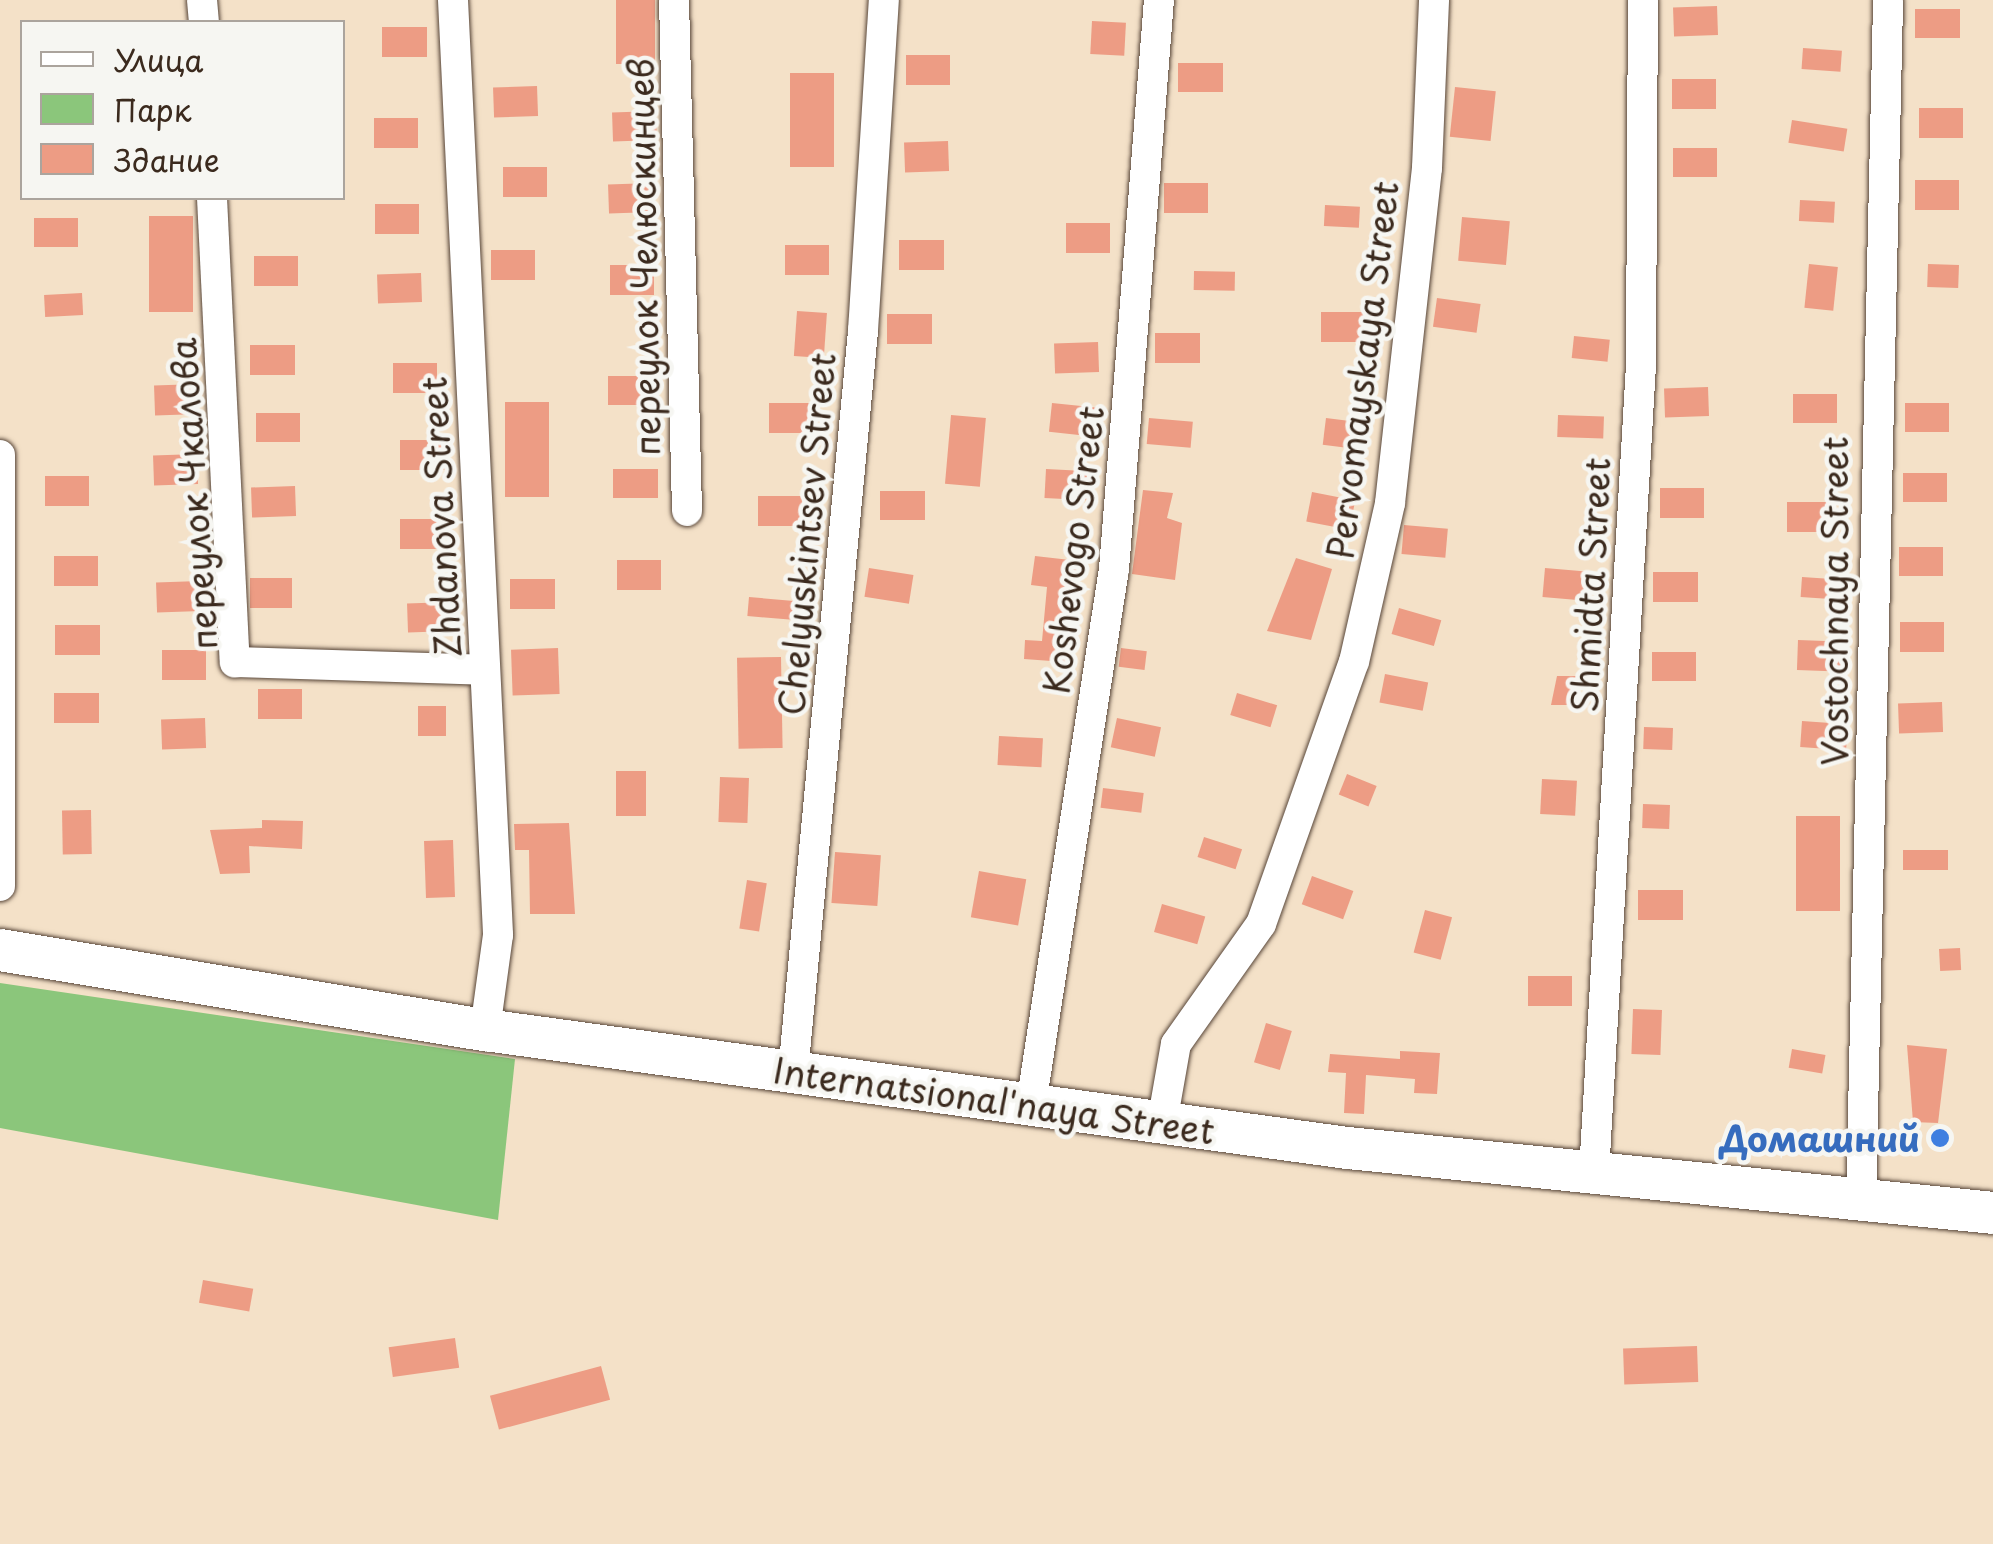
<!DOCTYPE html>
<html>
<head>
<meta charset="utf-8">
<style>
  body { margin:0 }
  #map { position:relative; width:1993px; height:1544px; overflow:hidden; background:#f4e1c8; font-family:"Playpen Sans",sans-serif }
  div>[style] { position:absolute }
  .green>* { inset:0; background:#8bc67b }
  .building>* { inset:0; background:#ed9c84; transform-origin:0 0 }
  .roads { filter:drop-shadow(0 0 2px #574538) drop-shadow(0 0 2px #574538) }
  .street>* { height:30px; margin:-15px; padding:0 15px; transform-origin:15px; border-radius:15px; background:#fff }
  .secondary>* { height:42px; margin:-21px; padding:0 21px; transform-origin:21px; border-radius:21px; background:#fff }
  .dots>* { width:28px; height:28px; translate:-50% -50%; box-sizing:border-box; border:5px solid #f6f6f2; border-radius:50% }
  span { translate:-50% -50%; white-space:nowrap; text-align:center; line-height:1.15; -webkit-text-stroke:9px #f6f6f2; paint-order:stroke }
  .street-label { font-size:35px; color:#3b2a1e }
  .shop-label { font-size:35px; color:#366cbe; font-weight:700 }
  .right { translate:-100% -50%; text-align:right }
  .legend { position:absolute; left:20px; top:20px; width:325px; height:180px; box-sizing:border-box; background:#f6f6f2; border:2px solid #aba49d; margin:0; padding:12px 18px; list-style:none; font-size:30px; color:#3b2a1e }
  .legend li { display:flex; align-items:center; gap:20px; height:50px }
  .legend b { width:50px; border:2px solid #aba49d }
</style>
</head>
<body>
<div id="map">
  <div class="green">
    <i style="clip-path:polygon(0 983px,515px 1059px,498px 1220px,0 1128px)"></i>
  </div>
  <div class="building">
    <i style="left:616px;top:0;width:39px;height:64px"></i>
    <i style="left:1717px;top:6px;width:29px;height:44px;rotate:88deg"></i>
    <i style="left:1960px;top:9px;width:29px;height:45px;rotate:90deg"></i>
    <i style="left:1092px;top:21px;width:34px;height:33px;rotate:3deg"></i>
    <i style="left:382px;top:27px;width:45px;height:30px"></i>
    <i style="left:1803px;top:48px;width:39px;height:21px;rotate:4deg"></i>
    <i style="left:906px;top:55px;width:44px;height:30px"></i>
    <i style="left:1223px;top:63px;width:29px;height:45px;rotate:90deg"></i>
    <i style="left:790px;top:73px;width:44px;height:94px"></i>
    <i style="left:1672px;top:79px;width:44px;height:30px"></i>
    <i style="left:537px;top:86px;width:30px;height:44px;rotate:88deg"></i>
    <i style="left:1455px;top:87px;width:41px;height:50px;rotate:6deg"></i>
    <i style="left:1919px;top:108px;width:44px;height:30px"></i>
    <i style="left:656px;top:111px;width:29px;height:44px;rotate:88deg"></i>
    <i style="left:374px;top:118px;width:44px;height:30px"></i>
    <i style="left:1792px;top:120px;width:56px;height:23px;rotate:9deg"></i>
    <i style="left:948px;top:141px;width:30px;height:44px;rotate:88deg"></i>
    <i style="left:1673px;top:148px;width:44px;height:29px"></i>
    <i style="left:503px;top:167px;width:44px;height:30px"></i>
    <i style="left:1915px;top:180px;width:44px;height:30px"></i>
    <i style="left:652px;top:183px;width:29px;height:44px;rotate:88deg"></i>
    <i style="left:1164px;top:183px;width:44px;height:30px"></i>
    <i style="left:1800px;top:200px;width:35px;height:21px;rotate:3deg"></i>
    <i style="left:419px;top:204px;width:30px;height:44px;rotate:90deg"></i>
    <i style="left:1325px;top:205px;width:35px;height:21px;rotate:3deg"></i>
    <i style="left:149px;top:216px;width:44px;height:96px"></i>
    <i style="left:1462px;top:217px;width:48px;height:44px;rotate:5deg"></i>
    <i style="left:34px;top:218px;width:44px;height:29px"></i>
    <i style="left:1066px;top:223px;width:44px;height:30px"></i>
    <i style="left:899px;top:240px;width:45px;height:30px"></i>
    <i style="left:785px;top:245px;width:44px;height:30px"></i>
    <i style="left:535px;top:250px;width:30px;height:44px;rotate:90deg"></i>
    <i style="left:254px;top:256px;width:44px;height:30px"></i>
    <i style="left:1809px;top:264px;width:29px;height:44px;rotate:6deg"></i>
    <i style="left:1928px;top:264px;width:31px;height:23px;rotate:2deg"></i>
    <i style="left:610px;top:265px;width:44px;height:30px"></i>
    <i style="left:1194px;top:271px;width:41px;height:19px;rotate:1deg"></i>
    <i style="left:421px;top:273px;width:29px;height:44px;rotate:88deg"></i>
    <i style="left:82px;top:293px;width:22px;height:38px;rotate:87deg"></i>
    <i style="left:1437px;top:298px;width:44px;height:29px;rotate:8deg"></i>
    <i style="left:797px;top:311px;width:30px;height:45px;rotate:4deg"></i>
    <i style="left:1366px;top:312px;width:30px;height:45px;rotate:90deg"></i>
    <i style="left:932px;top:314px;width:30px;height:45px;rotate:90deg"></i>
    <i style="left:1200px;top:333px;width:30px;height:45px;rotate:90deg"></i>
    <i style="left:1574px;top:336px;width:36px;height:22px;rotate:6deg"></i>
    <i style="left:1098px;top:342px;width:30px;height:44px;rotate:88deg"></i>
    <i style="left:250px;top:345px;width:45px;height:30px"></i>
    <i style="left:437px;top:363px;width:30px;height:44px;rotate:90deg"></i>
    <i style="left:653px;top:376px;width:29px;height:45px;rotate:90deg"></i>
    <i style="left:198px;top:384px;width:30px;height:44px;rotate:88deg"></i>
    <i style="left:1708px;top:387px;width:29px;height:44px;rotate:88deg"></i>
    <i style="left:1793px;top:394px;width:44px;height:29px"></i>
    <i style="left:505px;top:402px;width:44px;height:95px"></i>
    <i style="left:769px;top:403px;width:44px;height:30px"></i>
    <i style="left:1052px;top:403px;width:44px;height:29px;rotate:6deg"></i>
    <i style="left:1905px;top:403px;width:44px;height:29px"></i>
    <i style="left:300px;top:413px;width:29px;height:44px;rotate:90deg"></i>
    <i style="left:951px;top:415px;width:35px;height:69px;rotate:5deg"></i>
    <i style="left:1558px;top:415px;width:46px;height:22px;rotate:2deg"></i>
    <i style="left:1149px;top:418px;width:44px;height:26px;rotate:5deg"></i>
    <i style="left:1326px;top:418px;width:34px;height:27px;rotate:7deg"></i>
    <i style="left:445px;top:440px;width:30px;height:45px;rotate:90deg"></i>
    <i style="left:197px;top:454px;width:30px;height:44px;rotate:88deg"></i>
    <i style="left:658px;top:469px;width:29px;height:45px;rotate:90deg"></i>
    <i style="left:1046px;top:469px;width:44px;height:29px;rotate:3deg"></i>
    <i style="left:1903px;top:473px;width:44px;height:29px"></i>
    <i style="left:89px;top:476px;width:30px;height:44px;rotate:90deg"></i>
    <i style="left:295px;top:486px;width:30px;height:44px;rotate:88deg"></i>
    <i style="left:1704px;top:488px;width:30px;height:44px;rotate:90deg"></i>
    <i style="clip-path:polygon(1143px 490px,1173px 493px,1167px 518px,1182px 523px,1175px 580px,1132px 574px)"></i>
    <i style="left:880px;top:491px;width:45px;height:29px"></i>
    <i style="left:1312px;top:492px;width:44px;height:30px;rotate:11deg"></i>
    <i style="left:758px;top:496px;width:44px;height:30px"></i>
    <i style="left:1832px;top:502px;width:30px;height:45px;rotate:90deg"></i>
    <i style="left:445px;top:519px;width:30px;height:45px;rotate:90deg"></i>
    <i style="left:1404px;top:525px;width:44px;height:29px;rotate:5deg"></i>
    <i style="left:1899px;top:547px;width:44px;height:29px"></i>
    <i style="left:54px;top:556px;width:44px;height:30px"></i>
    <i style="clip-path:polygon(1035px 556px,1079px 561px,1065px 662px,1024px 659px,1025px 640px,1042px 641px,1047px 587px,1031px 585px)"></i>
    <i style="clip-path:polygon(1296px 558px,1332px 569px,1311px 640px,1267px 631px)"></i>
    <i style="left:617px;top:560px;width:44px;height:30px"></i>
    <i style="left:869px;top:568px;width:45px;height:29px;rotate:9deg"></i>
    <i style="left:1545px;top:568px;width:44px;height:29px;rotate:5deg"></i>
    <i style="left:1698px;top:572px;width:30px;height:45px;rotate:90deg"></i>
    <i style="left:1802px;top:577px;width:41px;height:20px;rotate:4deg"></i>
    <i style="left:292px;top:578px;width:30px;height:42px;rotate:90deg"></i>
    <i style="left:555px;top:579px;width:30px;height:45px;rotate:90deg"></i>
    <i style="left:200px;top:581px;width:30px;height:44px;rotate:88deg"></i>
    <i style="left:749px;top:597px;width:45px;height:19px;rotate:5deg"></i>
    <i style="left:451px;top:602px;width:29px;height:44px;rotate:88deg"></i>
    <i style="left:1399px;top:608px;width:44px;height:27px;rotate:16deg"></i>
    <i style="left:1900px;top:622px;width:44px;height:30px"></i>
    <i style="left:55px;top:625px;width:45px;height:30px"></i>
    <i style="left:1798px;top:640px;width:48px;height:30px;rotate:2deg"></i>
    <i style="left:558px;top:648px;width:46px;height:47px;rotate:88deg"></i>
    <i style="left:1121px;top:648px;width:26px;height:19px;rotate:7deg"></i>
    <i style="left:162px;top:650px;width:44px;height:30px"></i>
    <i style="left:1696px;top:652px;width:29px;height:44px;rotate:90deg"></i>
    <i style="left:781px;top:657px;width:91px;height:44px;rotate:89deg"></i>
    <i style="left:1385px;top:674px;width:44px;height:29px;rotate:11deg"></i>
    <i style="clip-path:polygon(1557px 676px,1578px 676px,1579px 705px,1551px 705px)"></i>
    <i style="left:302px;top:689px;width:30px;height:44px;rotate:90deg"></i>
    <i style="left:54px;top:693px;width:45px;height:30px"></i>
    <i style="left:1237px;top:693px;width:42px;height:23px;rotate:17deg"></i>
    <i style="left:1942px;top:702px;width:30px;height:44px;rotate:88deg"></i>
    <i style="left:418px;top:706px;width:28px;height:30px"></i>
    <i style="left:205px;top:718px;width:30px;height:44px;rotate:88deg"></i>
    <i style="left:1117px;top:718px;width:45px;height:30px;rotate:12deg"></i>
    <i style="left:1802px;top:721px;width:46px;height:26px;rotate:4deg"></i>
    <i style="left:1644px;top:727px;width:29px;height:22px;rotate:2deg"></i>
    <i style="left:999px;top:736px;width:44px;height:29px;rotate:3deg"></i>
    <i style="left:646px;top:771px;width:45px;height:30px;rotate:90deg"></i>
    <i style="left:1347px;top:774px;width:32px;height:22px;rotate:22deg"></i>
    <i style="left:720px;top:777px;width:29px;height:45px;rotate:2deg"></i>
    <i style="left:1542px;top:779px;width:35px;height:35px;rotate:3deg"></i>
    <i style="left:1103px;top:788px;width:41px;height:20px;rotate:7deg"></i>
    <i style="left:1643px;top:804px;width:27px;height:24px;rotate:2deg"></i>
    <i style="left:91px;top:810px;width:44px;height:29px;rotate:89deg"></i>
    <i style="left:1796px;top:816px;width:44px;height:95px"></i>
    <i style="clip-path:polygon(262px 820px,303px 821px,302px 849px,249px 846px,250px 873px,220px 874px,210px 830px,262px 828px)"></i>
    <i style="clip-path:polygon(569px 823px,575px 914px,530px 914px,529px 850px,515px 850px,514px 824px)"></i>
    <i style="left:1204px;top:837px;width:40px;height:21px;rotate:18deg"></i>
    <i style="left:453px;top:840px;width:57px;height:29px;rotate:88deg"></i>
    <i style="left:1903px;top:850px;width:45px;height:20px"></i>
    <i style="left:835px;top:852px;width:46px;height:51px;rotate:4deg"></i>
    <i style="left:979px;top:871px;width:48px;height:47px;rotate:10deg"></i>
    <i style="left:1312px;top:876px;width:44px;height:30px;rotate:20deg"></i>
    <i style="left:747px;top:880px;width:20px;height:49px;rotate:9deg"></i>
    <i style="left:1683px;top:890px;width:30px;height:45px;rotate:90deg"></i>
    <i style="left:1162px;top:904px;width:45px;height:29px;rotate:16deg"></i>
    <i style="left:1425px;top:910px;width:28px;height:44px;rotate:15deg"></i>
    <i style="left:1960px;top:948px;width:22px;height:21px;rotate:87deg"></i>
    <i style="left:1528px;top:976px;width:44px;height:30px"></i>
    <i style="left:1633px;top:1009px;width:29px;height:45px;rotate:2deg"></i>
    <i style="left:1266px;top:1023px;width:27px;height:41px;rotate:17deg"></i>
    <i style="clip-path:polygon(1907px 1045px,1947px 1049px,1938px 1123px,1913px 1122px)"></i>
    <i style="left:1792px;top:1049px;width:34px;height:19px;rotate:10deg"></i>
    <i style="clip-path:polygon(1400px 1051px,1440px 1053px,1437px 1094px,1414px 1093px,1415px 1079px,1366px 1075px,1364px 1114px,1344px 1113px,1346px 1073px,1328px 1072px,1330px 1054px,1400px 1059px)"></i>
    <i style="left:203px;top:1280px;width:51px;height:23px;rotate:10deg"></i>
    <i style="left:455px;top:1338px;width:30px;height:67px;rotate:82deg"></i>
    <i style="left:1697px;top:1346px;width:36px;height:74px;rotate:88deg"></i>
    <i style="left:601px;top:1366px;width:35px;height:115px;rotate:75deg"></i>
  </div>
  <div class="roads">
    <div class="street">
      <i style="left:202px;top:0;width:22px;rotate:85deg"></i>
      <i style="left:453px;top:0;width:936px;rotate:87.24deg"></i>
      <i style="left:498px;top:935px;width:96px;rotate:97.8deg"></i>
      <i style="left:674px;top:0;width:511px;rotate:88.54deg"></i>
      <i style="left:212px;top:198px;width:465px;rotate:87.2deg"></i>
      <i style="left:235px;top:662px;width:250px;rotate:1.8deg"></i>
      <i style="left:0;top:455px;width:431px;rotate:90deg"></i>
      <i style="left:793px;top:1073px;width:745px;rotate:-84.61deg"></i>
      <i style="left:863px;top:331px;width:332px;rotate:-86.4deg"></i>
      <i style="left:1031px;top:1105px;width:542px;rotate:-81.2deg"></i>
      <i style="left:1114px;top:569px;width:571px;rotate:-85.48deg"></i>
      <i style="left:1162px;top:1123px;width:80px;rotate:-80deg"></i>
      <i style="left:1176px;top:1044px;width:147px;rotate:-54.7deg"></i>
      <i style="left:1261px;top:924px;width:278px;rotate:-70.5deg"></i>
      <i style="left:1354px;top:662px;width:163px;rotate:-77.2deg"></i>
      <i style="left:1390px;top:503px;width:337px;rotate:-83.7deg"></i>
      <i style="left:1427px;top:168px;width:168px;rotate:-87.6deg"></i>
      <i style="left:1594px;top:1173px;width:809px;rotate:-86.67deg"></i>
      <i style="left:1641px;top:365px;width:365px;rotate:-89.7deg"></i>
      <i style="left:1861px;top:1203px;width:1203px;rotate:-88.71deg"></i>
    </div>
    <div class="secondary">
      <i style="left:0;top:950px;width:492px;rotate:9.4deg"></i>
      <i style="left:485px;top:1030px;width:871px;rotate:7.79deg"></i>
      <i style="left:1348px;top:1148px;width:648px;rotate:5.75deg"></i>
    </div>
  </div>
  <div class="dots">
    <i style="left:1940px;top:1138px;background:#3f7fe0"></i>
  </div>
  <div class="street-label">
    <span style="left:643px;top:257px;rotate:-91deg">переулок Челюскинцев</span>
    <span style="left:1362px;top:370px;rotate:-83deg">Pervomayskaya Street</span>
    <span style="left:193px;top:494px;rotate:-94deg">переулок Чкалова</span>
    <span style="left:440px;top:517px;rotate:-93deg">Zhdanova Street</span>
    <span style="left:806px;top:534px;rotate:-85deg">Chelyuskintsev Street</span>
    <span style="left:1073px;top:550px;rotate:-83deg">Koshevogo Street</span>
    <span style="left:1590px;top:585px;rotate:-87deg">Shmidta Street</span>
    <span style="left:1834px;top:601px;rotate:-90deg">Vostochnaya Street</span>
    <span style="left:994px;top:1100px;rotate:8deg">Internatsional'naya Street</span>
  </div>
  <div class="shop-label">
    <span class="right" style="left:1920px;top:1138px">Домашний</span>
  </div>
  <ul class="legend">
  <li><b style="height:12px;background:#fff"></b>Улица</li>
  <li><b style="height:28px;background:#8bc67b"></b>Парк</li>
  <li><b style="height:28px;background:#ed9c84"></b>Здание</li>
  </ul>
</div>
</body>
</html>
